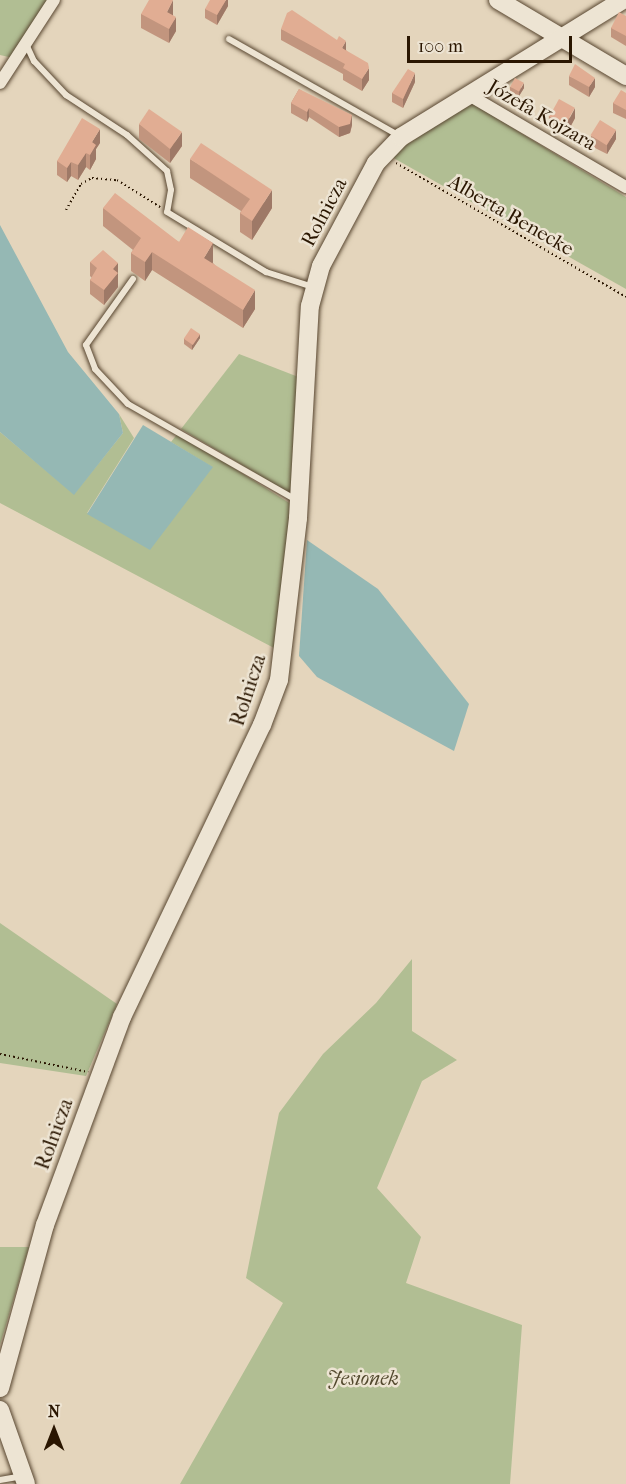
<!DOCTYPE html>
<html>
<head>
<meta charset="utf-8">
<style>
  body { margin:0 }
  #map { position:relative; width:626px; height:1484px; overflow:hidden; background:#e4d5bc; font-family:"IM FELL French Canon",serif }
  div>[style] { position:absolute }
  .green>* { inset:0; background:#b1be93 }
  .water>* { inset:0; background:#95b8b4 }
  .path>* { height:2px; margin-top:-1px; transform-origin:0; background:repeating-linear-gradient(90deg,#2a1601 0 1.5px,transparent 0 4.5px) }
  .roads { filter:drop-shadow(0 0 2px #584630) drop-shadow(0 0 2px #584630) }
  .lane>* { height:6px; margin:-3px; padding:0 3px; transform-origin:3px; border-radius:3px; background:#ede4d3 }
  .street>* { height:12px; margin:-6px; padding:0 6px; transform-origin:6px; border-radius:6px; background:#ede4d3 }
  .secondary>* { height:18px; margin:-9px; padding:0 9px; transform-origin:9px; border-radius:9px; background:#ede4d3 }
  .wall>* { inset:0; background:#c2957e }
  .shaded-wall>* { inset:0; background:#9e7967 }
  .building>* { inset:0; background:#e1ad93; transform-origin:0 0 }
  span { translate:-50% -50%; white-space:nowrap; text-align:center; line-height:1.15; -webkit-text-stroke:5px #ede4d3; paint-order:stroke }
  .street-label { font-size:20px; color:#2a1601 }
  .park-label { font-size:20px; color:#52482d; font-style:italic }
  .north { position:absolute; left:24px; top:1400px; width:60px; height:60px; -webkit-text-stroke:4px #ede4d3; paint-order:stroke; rotate:0deg; font-size:16px; font-weight:700; line-height:24px; text-align:center; color:#2a1601 }
  .north::after { content:''; display:block; margin:auto; width:21px; height:27px; background:#2a1601; clip-path:polygon(50% 0,100% 100%,50% 72%,0 100%) }
  .scale { position:absolute; left:407px; top:36px; width:165px; height:27px; box-sizing:border-box; border:3px solid #2a1601; border-top:0; padding-left:8px; font-size:18px; line-height:21px; white-space:nowrap; color:#2a1601; -webkit-text-stroke:4px #ede4d3; paint-order:stroke }
</style>
</head>
<body>
<div id="map">
  <div class="green">
    <i style="clip-path:polygon(0 0,51px 0,13px 58px,0 55px)"></i>
    <i style="clip-path:polygon(470px 102px,626px 197px,626px 289px,390px 156px)"></i>
    <i style="clip-path:polygon(239px 354px,301px 378px,291px 494px,181px 429px)"></i>
    <i style="clip-path:polygon(119px 414px,134px 438px,87px 513px,212px 467px,171px 442px,178px 433px,294px 506px,274px 648px,0 503px,0 432px,74px 494px,123px 433px)"></i>
    <i style="clip-path:polygon(0 923px,117px 1004px,86px 1076px,0 1063px)"></i>
    <i style="clip-path:polygon(412px 959px,412px 1031px,457px 1060px,422px 1081px,377px 1188px,421px 1237px,406px 1283px,522px 1325px,510px 1484px,180px 1484px,283px 1303px,246px 1278px,279px 1113px,323px 1054px,376px 1003px)"></i>
    <i style="clip-path:polygon(0 1247px,29px 1247px,0 1345px)"></i>
  </div>
  <div class="water">
    <i style="clip-path:polygon(0 225px,68px 352px,119px 414px,123px 433px,74px 495px,0 432px)"></i>
    <i style="clip-path:polygon(143px 425px,213px 467px,150px 550px,87px 514px)"></i>
    <i style="clip-path:polygon(307px 540px,378px 589px,469px 704px,454px 751px,317px 677px,299px 656px)"></i>
  </div>
  <div class="path">
    <i style="left:396px;top:163px;width:266px;rotate:30.2deg"></i>
    <i style="left:66px;top:210px;width:30px;rotate:-60deg"></i>
    <i style="left:81px;top:184px;width:13px;rotate:-29deg"></i>
    <i style="left:92px;top:178px;width:25px;rotate:5deg"></i>
    <i style="left:117px;top:180px;width:51px;rotate:32.1deg"></i>
    <i style="left:0;top:1054px;width:90px;rotate:11.6deg"></i>
  </div>
  <div class="roads">
    <div class="lane">
      <i style="left:229px;top:39px;width:194px;rotate:29.6deg"></i>
      <i style="left:26px;top:44px;width:19px;rotate:65deg"></i>
      <i style="left:34px;top:61px;width:47px;rotate:46.7deg"></i>
      <i style="left:66px;top:95px;width:73px;rotate:33.3deg"></i>
      <i style="left:127px;top:135px;width:54px;rotate:42deg"></i>
      <i style="left:167px;top:171px;width:19px;rotate:78deg"></i>
      <i style="left:171px;top:190px;width:22px;rotate:100deg"></i>
      <i style="left:167px;top:212px;width:116px;rotate:31.2deg"></i>
      <i style="left:266px;top:272px;width:49px;rotate:17.7deg"></i>
      <i style="left:133px;top:279px;width:81px;rotate:125.5deg"></i>
      <i style="left:86px;top:345px;width:26px;rotate:69deg"></i>
      <i style="left:95px;top:369px;width:48px;rotate:46.7deg"></i>
      <i style="left:128px;top:404px;width:193px;rotate:29.7deg"></i>
      <i style="left:0;top:1480px;width:22px;rotate:-10deg"></i>
    </div>
    <div class="street">
      <i style="left:0;top:83px;width:99px;rotate:-57deg"></i>
      <i style="left:469px;top:95px;width:182px;rotate:30.4deg"></i>
    </div>
    <div class="secondary">
      <i style="left:498px;top:0;width:149px;rotate:30.7deg"></i>
      <i style="left:0;top:1388px;width:169px;rotate:-74.6deg"></i>
      <i style="left:45px;top:1225px;width:222px;rotate:-69.7deg"></i>
      <i style="left:122px;top:1017px;width:324px;rotate:-64.4deg"></i>
      <i style="left:262px;top:725px;width:48px;rotate:-69.3deg"></i>
      <i style="left:279px;top:680px;width:163px;rotate:-83.3deg"></i>
      <i style="left:298px;top:518px;width:212px;rotate:-86.8deg"></i>
      <i style="left:310px;top:306px;width:41px;rotate:-74.6deg"></i>
      <i style="left:321px;top:266px;width:117px;rotate:-61.9deg"></i>
      <i style="left:376px;top:163px;width:36px;rotate:-46deg"></i>
      <i style="left:401px;top:137px;width:261px;rotate:-31.7deg"></i>
      <i style="left:0;top:1410px;width:78px;rotate:70.6deg"></i>
    </div>
  </div>
  <div class="wall">
    <i style="clip-path:polygon(228px 0,228px 6px,217px 25px,205px 18px,205px 9px)"></i>
    <i style="clip-path:polygon(141px 14px,173px 15px,176px 31px,169px 43px,141px 28px)"></i>
    <i style="clip-path:polygon(626px 16px,626px 46px,611px 37px,611px 28px)"></i>
    <i style="clip-path:polygon(281px 29px,346px 50px,369px 80px,362px 91px,343px 80px,343px 74px,281px 40px)"></i>
    <i style="clip-path:polygon(569px 76px,595px 87px,589px 97px,569px 85px)"></i>
    <i style="clip-path:polygon(415px 82px,403px 108px,392px 102px,392px 93px)"></i>
    <i style="clip-path:polygon(510px 87px,524px 88px,519px 96px,510px 91px)"></i>
    <i style="clip-path:polygon(299px 89px,352px 125px,350px 133px,339px 137px,309px 117px,307px 122px,291px 113px,291px 103px)"></i>
    <i style="clip-path:polygon(626px 93px,626px 119px,613px 113px,613px 103px)"></i>
    <i style="clip-path:polygon(549px 116px,575px 118px,566px 135px,549px 125px)"></i>
    <i style="clip-path:polygon(139px 124px,182px 146px,170px 163px,139px 139px)"></i>
    <i style="clip-path:polygon(591px 136px,616px 139px,607px 154px,591px 146px)"></i>
    <i style="clip-path:polygon(100px 143px,96px 149px,96px 159px,90px 170px,86px 167px,78px 180px,71px 176px,67px 182px,57px 175px,57px 161px)"></i>
    <i style="clip-path:polygon(190px 159px,272px 208px,252px 240px,240px 232px,240px 213px,241px 211px,190px 178px)"></i>
    <i style="clip-path:polygon(103px 208px,179px 242px,213px 262px,213px 263px,255px 309px,243px 328px,152px 270px,145px 281px,131px 271px,131px 253px,133px 250px,103px 226px)"></i>
    <i style="clip-path:polygon(90px 262px,118px 263px,118px 287px,104px 305px,90px 294px,90px 280px,92px 278px,90px 276px)"></i>
    <i style="clip-path:polygon(200px 338px,192px 350px,184px 344px,184px 339px)"></i>
  </div>
  <div class="shaded-wall">
    <i style="clip-path:polygon(173px 0,173px 15px,167px 26px,167px 12px)"></i>
    <i style="clip-path:polygon(226px 0,228px 0,228px 6px,217px 25px,217px 15px)"></i>
    <i style="clip-path:polygon(176px 17px,176px 31px,169px 43px,169px 29px)"></i>
    <i style="clip-path:polygon(346px 41px,346px 52px,342px 48px)"></i>
    <i style="clip-path:polygon(369px 68px,369px 80px,362px 91px,362px 79px)"></i>
    <i style="clip-path:polygon(415px 73px,415px 82px,403px 108px,403px 99px)"></i>
    <i style="clip-path:polygon(595px 78px,595px 87px,589px 97px,589px 87px)"></i>
    <i style="clip-path:polygon(524px 83px,524px 88px,519px 96px,519px 92px)"></i>
    <i style="clip-path:polygon(309px 108px,309px 117px,307px 122px,307px 112px)"></i>
    <i style="clip-path:polygon(575px 108px,575px 118px,566px 135px,566px 125px)"></i>
    <i style="clip-path:polygon(352px 115px,352px 125px,350px 133px,339px 137px,339px 127px)"></i>
    <i style="clip-path:polygon(100px 129px,100px 143px,96px 149px,96px 159px,90px 170px,90px 155px,92px 142px)"></i>
    <i style="clip-path:polygon(616px 130px,616px 139px,607px 154px,607px 145px)"></i>
    <i style="clip-path:polygon(182px 132px,182px 146px,170px 163px,170px 149px)"></i>
    <i style="clip-path:polygon(86px 153px,86px 167px,78px 180px,78px 165px)"></i>
    <i style="clip-path:polygon(71px 162px,71px 176px,67px 182px,67px 168px)"></i>
    <i style="clip-path:polygon(272px 190px,272px 208px,252px 240px,252px 221px)"></i>
    <i style="clip-path:polygon(213px 243px,213px 262px,204px 277px,204px 258px)"></i>
    <i style="clip-path:polygon(152px 252px,152px 270px,145px 281px,145px 262px)"></i>
    <i style="clip-path:polygon(118px 263px,118px 287px,104px 305px,104px 290px,113px 269px)"></i>
    <i style="clip-path:polygon(255px 290px,255px 309px,243px 328px,243px 310px)"></i>
    <i style="clip-path:polygon(200px 334px,200px 338px,192px 350px,192px 345px)"></i>
  </div>
  <div class="building">
    <i style="clip-path:polygon(149px 0,173px 0,167px 12px,176px 17px,169px 29px,141px 14px)"></i>
    <i style="clip-path:polygon(210px 0,226px 0,217px 15px,205px 9px)"></i>
    <i style="clip-path:polygon(292px 10px,337px 40px,339px 36px,346px 41px,342px 48px,368px 63px,369px 68px,362px 79px,343px 68px,345px 64px,281px 29px,287px 13px)"></i>
    <i style="clip-path:polygon(619px 12px,626px 16px,626px 36px,611px 28px)"></i>
    <i style="clip-path:polygon(575px 64px,595px 78px,589px 87px,569px 76px)"></i>
    <i style="clip-path:polygon(408px 69px,415px 73px,403px 99px,392px 93px)"></i>
    <i style="left:515px;top:78px;width:10px;height:10px;rotate:29deg"></i>
    <i style="clip-path:polygon(299px 89px,352px 115px,350px 124px,339px 127px,309px 108px,307px 112px,291px 103px)"></i>
    <i style="clip-path:polygon(621px 90px,626px 93px,626px 110px,613px 103px)"></i>
    <i style="left:559px;top:99px;width:18px;height:20px;rotate:29deg"></i>
    <i style="clip-path:polygon(149px 109px,182px 132px,170px 149px,139px 124px)"></i>
    <i style="clip-path:polygon(82px 118px,100px 129px,92px 142px,96px 145px,90px 155px,86px 153px,78px 165px,71px 162px,67px 168px,57px 161px)"></i>
    <i style="left:600px;top:120px;width:19px;height:18px;rotate:32deg"></i>
    <i style="clip-path:polygon(201px 143px,272px 190px,252px 221px,240px 213px,250px 199px,190px 159px)"></i>
    <i style="clip-path:polygon(115px 193px,179px 242px,188px 227px,213px 243px,204px 258px,255px 290px,243px 310px,152px 252px,145px 262px,131px 253px,141px 238px,103px 208px)"></i>
    <i style="clip-path:polygon(103px 250px,118px 263px,113px 269px,118px 273px,104px 290px,90px 280px,97px 268px,90px 262px)"></i>
    <i style="left:191px;top:328px;width:11px;height:13px;rotate:34deg"></i>
  </div>
  <div class="street-label">
    <span style="left:542px;top:115px;rotate:30deg">Józefa Kojzara</span>
    <span style="left:324px;top:212px;rotate:-62deg">Rolnicza</span>
    <span style="left:511px;top:215px;rotate:30deg">Alberta Benecke</span>
    <span style="left:248px;top:690px;rotate:-72deg">Rolnicza</span>
    <span style="left:54px;top:1134px;rotate:-70deg">Rolnicza</span>
  </div>
  <div class="park-label">
    <span style="left:363px;top:1378px">Jesionek</span>
  </div>
  <div class="north">N</div>
  <div class="scale">100 m</div>
</div>
</body>
</html>
